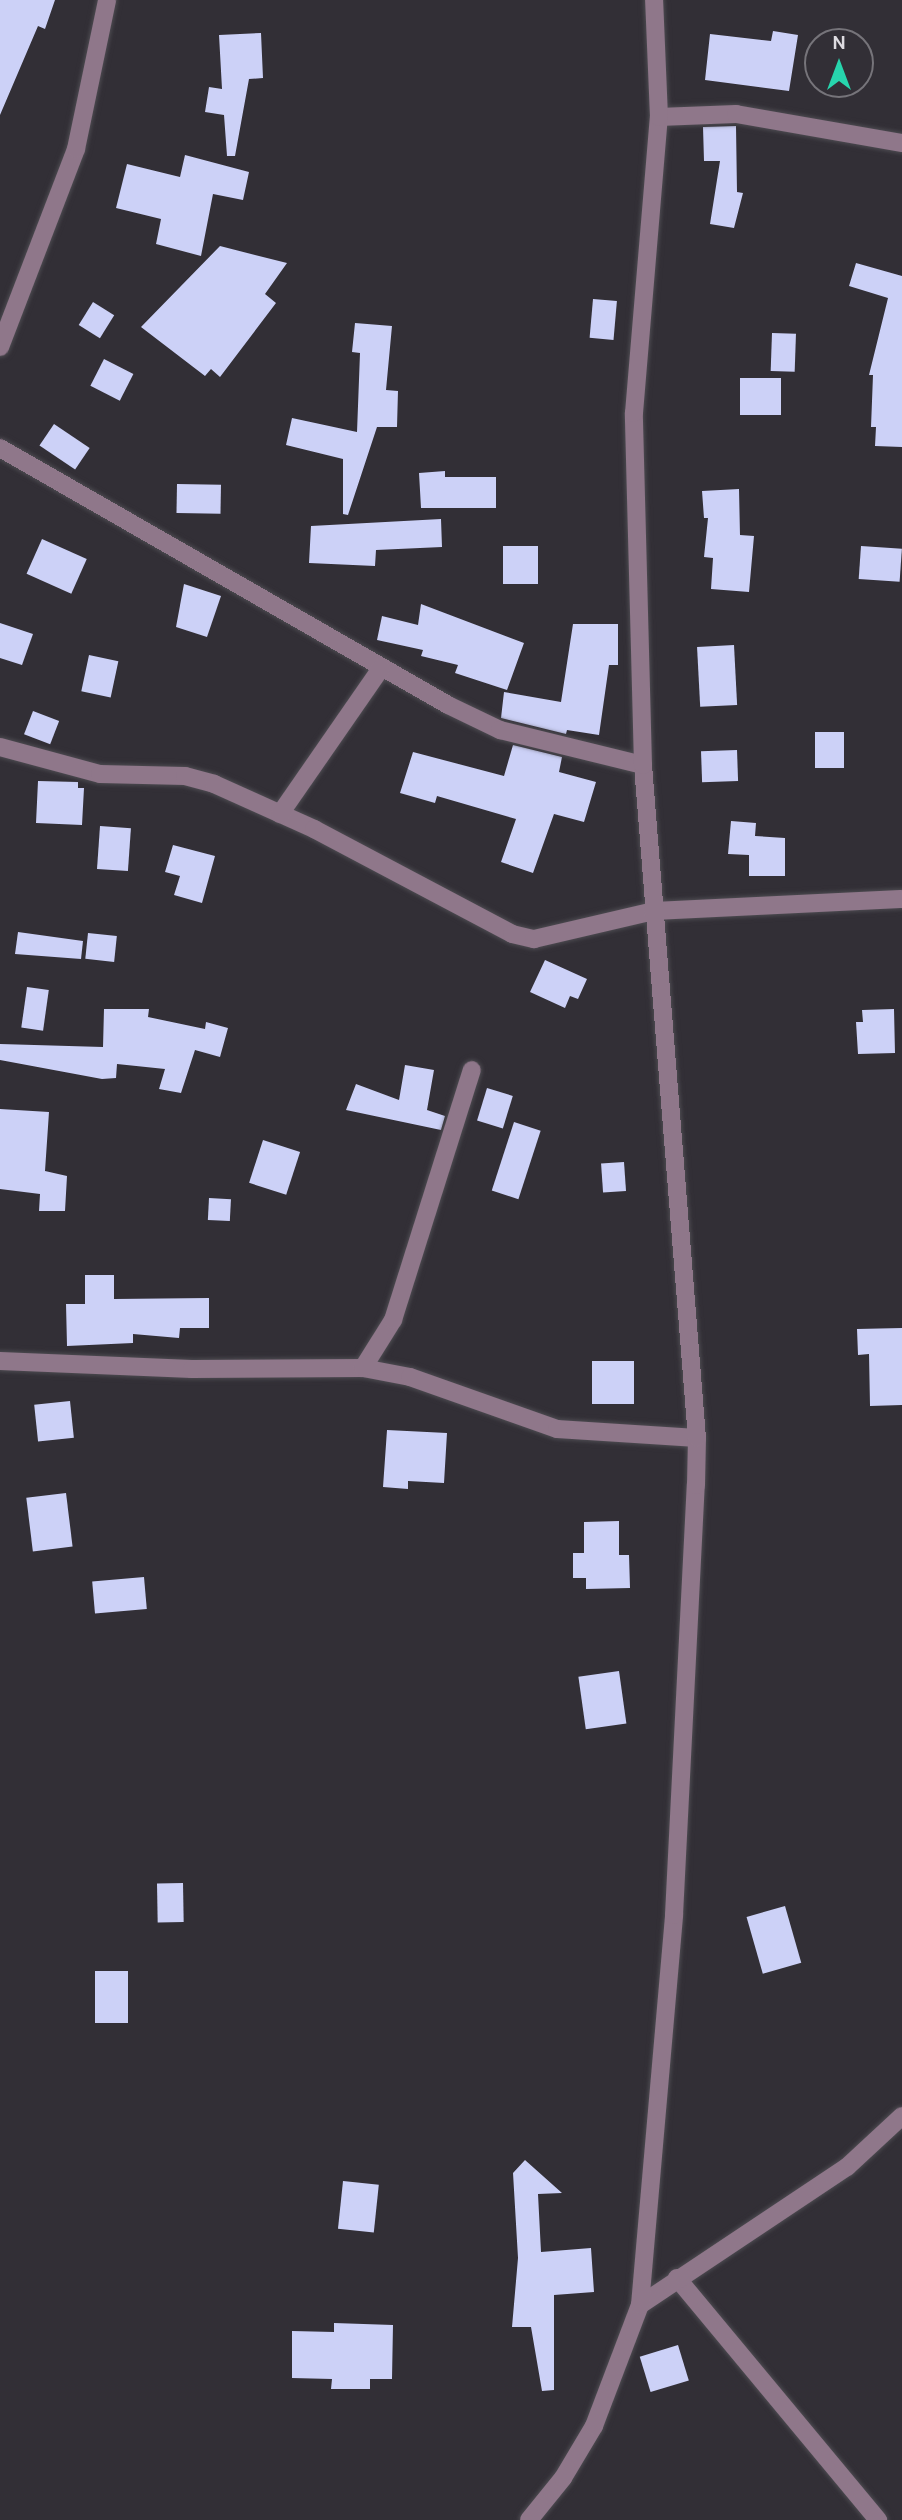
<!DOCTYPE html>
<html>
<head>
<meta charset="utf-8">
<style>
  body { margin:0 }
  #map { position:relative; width:902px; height:2520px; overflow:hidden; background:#322f36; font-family:Overpass,sans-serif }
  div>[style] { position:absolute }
  .building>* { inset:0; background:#ccd1f7; transform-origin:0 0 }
  .roads { filter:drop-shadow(0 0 2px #4d4b51) drop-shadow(0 0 2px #4d4b51) }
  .minor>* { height:18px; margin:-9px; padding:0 9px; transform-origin:9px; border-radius:9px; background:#8f778a }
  span { translate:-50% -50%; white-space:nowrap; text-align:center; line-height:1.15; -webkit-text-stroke:7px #322f36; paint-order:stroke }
  .north { position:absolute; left:804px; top:28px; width:70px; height:70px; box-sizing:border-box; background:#322f36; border:2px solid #76747a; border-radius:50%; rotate:0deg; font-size:19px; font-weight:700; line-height:28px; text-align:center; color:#dddbe0 }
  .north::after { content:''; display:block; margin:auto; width:24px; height:32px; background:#27d5ad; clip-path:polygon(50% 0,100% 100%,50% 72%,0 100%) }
</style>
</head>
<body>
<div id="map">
  <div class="building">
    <i style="clip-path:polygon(0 0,55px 0,45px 29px,38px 26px,0 115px)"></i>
    <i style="clip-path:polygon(773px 31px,798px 35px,789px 91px,705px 80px,710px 34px,771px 41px)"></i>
    <i style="clip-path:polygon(261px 33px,263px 78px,249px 79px,235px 156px,227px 156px,224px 115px,205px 112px,209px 87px,222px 89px,219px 35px)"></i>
    <i style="clip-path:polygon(736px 126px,737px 192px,743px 193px,734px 228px,710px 224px,720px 161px,704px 161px,703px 127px)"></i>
    <i style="clip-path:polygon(185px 155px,249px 172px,243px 200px,213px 194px,201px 256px,156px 244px,161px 219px,116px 208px,127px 164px,180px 177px)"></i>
    <i style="clip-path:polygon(220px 246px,287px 263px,265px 294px,276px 303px,220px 377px,211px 369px,205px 376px,141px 327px)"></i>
    <i style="clip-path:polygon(856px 263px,902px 276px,902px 447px,875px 446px,876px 427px,871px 427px,873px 375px,869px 375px,888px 298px,849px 286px)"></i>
    <i style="left:593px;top:299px;width:24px;height:39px;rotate:5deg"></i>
    <i style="left:93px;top:302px;width:25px;height:27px;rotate:32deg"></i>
    <i style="clip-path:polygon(355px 323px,392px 326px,386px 390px,398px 391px,397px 427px,377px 427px,348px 515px,343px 514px,343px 459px,286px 445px,292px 418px,357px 432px,360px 353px,352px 352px)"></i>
    <i style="left:772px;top:333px;width:24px;height:38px;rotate:2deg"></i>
    <i style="left:104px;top:359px;width:33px;height:30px;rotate:27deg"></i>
    <i style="left:740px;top:378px;width:41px;height:37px"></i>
    <i style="left:54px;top:424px;width:43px;height:26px;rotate:34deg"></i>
    <i style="clip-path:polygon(445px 471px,445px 477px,496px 477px,496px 508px,421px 508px,419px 473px)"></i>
    <i style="left:177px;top:484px;width:44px;height:29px;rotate:1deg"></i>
    <i style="clip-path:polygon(739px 489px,740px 535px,754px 536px,749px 592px,711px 589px,713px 558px,704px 557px,708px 518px,704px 518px,702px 491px)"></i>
    <i style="clip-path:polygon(441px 519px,442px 547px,376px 550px,375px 566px,309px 563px,311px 526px)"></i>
    <i style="left:42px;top:539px;width:49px;height:38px;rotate:24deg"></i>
    <i style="left:503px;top:546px;width:35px;height:38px"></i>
    <i style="left:861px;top:546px;width:41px;height:33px;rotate:4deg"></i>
    <i style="clip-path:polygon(184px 584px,221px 596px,207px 637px,176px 627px)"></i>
    <i style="clip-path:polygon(421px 604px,524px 643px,507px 690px,455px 673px,458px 665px,421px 656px,423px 650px,377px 640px,382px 616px,418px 625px)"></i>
    <i style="clip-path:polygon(0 623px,33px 634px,22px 665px,0 658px)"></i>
    <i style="clip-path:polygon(573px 624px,618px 624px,618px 665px,609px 665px,599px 735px,567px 730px,566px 734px,501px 718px,504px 692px,561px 702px)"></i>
    <i style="left:734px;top:645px;width:60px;height:37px;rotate:87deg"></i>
    <i style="left:89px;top:655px;width:30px;height:37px;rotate:12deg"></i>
    <i style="left:33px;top:711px;width:28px;height:25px;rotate:21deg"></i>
    <i style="left:815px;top:732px;width:29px;height:36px"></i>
    <i style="clip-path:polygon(513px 745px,562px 757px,559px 772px,596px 782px,584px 822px,554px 814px,533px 873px,501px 862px,516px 819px,437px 796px,435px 803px,400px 793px,413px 752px,504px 776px)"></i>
    <i style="left:737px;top:750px;width:31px;height:36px;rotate:88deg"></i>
    <i style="clip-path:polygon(38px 781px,78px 782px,78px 788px,84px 788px,82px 825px,36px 823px)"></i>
    <i style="clip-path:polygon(731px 821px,756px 823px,755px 836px,785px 838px,785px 876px,749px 876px,749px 855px,728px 854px)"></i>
    <i style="left:100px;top:826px;width:31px;height:43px;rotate:4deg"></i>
    <i style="clip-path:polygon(173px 845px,215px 856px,202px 903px,174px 895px,180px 876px,165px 872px)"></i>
    <i style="clip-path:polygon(18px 932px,83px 941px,81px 959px,15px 954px)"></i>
    <i style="left:88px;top:933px;width:29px;height:26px;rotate:6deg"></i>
    <i style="clip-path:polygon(545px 960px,587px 979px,578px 999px,570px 996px,565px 1008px,530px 992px)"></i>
    <i style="left:27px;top:987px;width:22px;height:41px;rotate:8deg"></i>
    <i style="clip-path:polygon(104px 1009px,149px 1009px,148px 1017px,205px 1029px,206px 1022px,228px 1028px,220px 1057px,195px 1050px,181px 1093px,159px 1089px,165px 1069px,117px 1064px,116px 1078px,102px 1079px,0 1060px,0 1044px,103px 1047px)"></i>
    <i style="clip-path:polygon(894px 1009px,895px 1053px,858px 1054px,856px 1022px,863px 1022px,862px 1010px)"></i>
    <i style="clip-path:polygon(405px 1065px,434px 1070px,427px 1110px,445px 1116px,441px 1130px,346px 1110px,356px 1084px,399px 1100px)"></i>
    <i style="left:487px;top:1088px;width:27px;height:34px;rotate:17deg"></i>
    <i style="clip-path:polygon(0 1109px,49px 1112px,45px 1171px,67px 1176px,65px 1211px,39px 1211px,40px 1194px,0 1189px)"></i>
    <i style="left:514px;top:1122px;width:28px;height:72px;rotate:18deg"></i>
    <i style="left:263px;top:1140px;width:39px;height:45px;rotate:18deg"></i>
    <i style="left:624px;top:1162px;width:29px;height:23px;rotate:86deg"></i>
    <i style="left:209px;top:1198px;width:22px;height:22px;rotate:3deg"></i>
    <i style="clip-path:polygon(85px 1275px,114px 1275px,114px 1299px,209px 1298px,209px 1328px,180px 1328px,179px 1338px,133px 1334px,133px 1343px,67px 1346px,66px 1304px,85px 1304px)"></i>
    <i style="clip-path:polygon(902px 1328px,902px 1405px,870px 1406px,869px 1354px,858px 1355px,857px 1329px)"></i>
    <i style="left:592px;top:1361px;width:42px;height:43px"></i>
    <i style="left:70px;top:1401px;width:37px;height:36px;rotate:84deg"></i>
    <i style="clip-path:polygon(387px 1430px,447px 1433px,444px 1483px,408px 1481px,408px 1489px,383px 1487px)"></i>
    <i style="left:66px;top:1493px;width:54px;height:40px;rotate:83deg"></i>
    <i style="clip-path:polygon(619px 1521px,619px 1555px,629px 1555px,630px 1588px,586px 1589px,586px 1578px,573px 1578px,573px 1553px,584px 1553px,584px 1522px)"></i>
    <i style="left:144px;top:1577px;width:32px;height:52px;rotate:85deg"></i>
    <i style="left:619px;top:1671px;width:53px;height:41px;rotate:82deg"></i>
    <i style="left:183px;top:1883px;width:39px;height:26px;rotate:89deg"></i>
    <i style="left:785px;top:1906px;width:59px;height:40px;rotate:74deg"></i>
    <i style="left:95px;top:1971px;width:33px;height:52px"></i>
    <i style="clip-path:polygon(525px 2160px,562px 2193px,538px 2194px,541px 2252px,591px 2248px,594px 2292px,554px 2295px,554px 2390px,542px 2391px,531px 2327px,512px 2327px,518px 2258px,513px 2173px)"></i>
    <i style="left:343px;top:2181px;width:36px;height:48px;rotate:6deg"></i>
    <i style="clip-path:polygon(334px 2323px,393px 2325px,392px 2379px,370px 2379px,370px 2389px,331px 2389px,332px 2379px,292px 2378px,292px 2331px,334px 2332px)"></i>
    <i style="left:678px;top:2345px;width:37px;height:40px;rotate:73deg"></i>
  </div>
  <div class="roads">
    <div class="minor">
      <i style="left:659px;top:117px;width:77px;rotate:-2.2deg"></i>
      <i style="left:736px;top:114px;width:169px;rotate:9.9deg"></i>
      <i style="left:0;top:347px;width:212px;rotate:-69deg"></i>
      <i style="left:76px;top:149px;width:152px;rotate:-78.2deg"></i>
      <i style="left:0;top:448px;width:516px;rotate:29.84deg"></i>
      <i style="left:448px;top:705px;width:58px;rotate:25.7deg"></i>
      <i style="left:500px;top:730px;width:147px;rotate:13.8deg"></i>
      <i style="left:0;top:747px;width:104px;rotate:15.1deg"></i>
      <i style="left:100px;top:774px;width:85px;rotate:1.3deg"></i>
      <i style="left:185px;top:776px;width:30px;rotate:15deg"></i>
      <i style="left:214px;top:784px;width:110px;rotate:24.2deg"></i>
      <i style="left:314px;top:829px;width:224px;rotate:27.9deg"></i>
      <i style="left:512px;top:934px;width:23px;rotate:13deg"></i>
      <i style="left:534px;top:939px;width:122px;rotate:-13.2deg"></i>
      <i style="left:653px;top:911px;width:249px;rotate:-2.8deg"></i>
      <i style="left:280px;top:814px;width:178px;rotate:-55.3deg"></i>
      <i style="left:0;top:1361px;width:192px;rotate:2.4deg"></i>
      <i style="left:192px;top:1369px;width:171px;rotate:-0.3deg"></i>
      <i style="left:363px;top:1368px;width:48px;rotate:10.8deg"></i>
      <i style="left:410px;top:1377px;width:156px;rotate:19.5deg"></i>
      <i style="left:557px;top:1429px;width:140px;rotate:3.7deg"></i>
      <i style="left:363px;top:1368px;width:57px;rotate:-58deg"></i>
      <i style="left:393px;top:1320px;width:262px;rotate:-72.5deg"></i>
      <i style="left:677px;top:2278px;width:315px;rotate:50.3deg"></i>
      <i style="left:640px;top:2305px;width:249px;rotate:-33.7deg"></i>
      <i style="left:847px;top:2167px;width:75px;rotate:-42.8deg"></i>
      <i style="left:529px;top:2520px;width:54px;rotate:-51deg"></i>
      <i style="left:563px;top:2478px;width:61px;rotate:-59.2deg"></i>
      <i style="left:594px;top:2426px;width:129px;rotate:-69.2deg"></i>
      <i style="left:640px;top:2305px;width:391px;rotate:-85deg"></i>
      <i style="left:674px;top:1915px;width:431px;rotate:-87.1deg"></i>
      <i style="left:696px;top:1485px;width:47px;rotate:-88.8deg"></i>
      <i style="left:697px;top:1438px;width:675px;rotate:-94.59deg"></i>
      <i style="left:643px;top:765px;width:352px;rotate:-91.5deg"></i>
      <i style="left:634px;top:413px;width:297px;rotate:-85.2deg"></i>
      <i style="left:659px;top:117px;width:117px;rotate:-92.4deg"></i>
    </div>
  </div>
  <div class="north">N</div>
</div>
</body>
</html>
